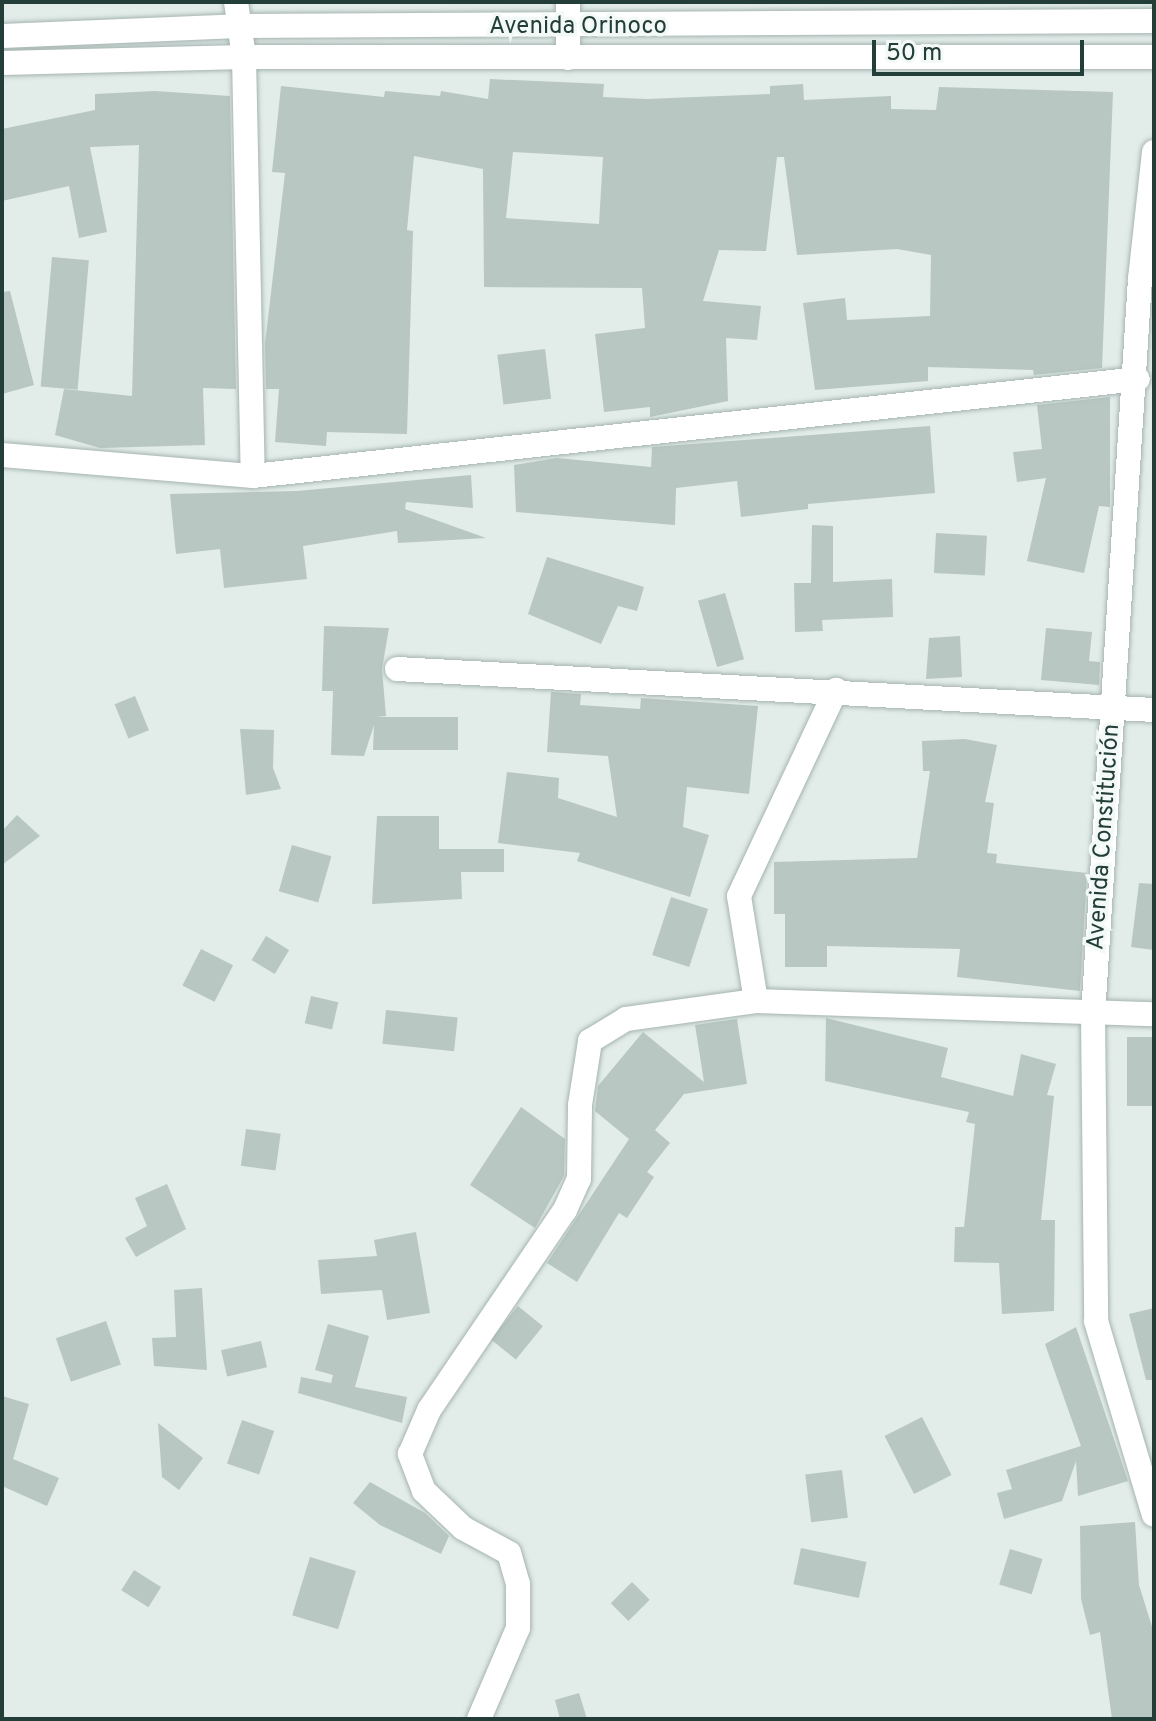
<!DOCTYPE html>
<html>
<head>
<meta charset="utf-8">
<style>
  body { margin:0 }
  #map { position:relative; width:1156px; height:1721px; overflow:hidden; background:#e2ece9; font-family:Overpass,sans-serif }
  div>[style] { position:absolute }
  .building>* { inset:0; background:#b8c7c2; transform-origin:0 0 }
  .roads { filter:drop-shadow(0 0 2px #a5b4b1) drop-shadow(0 0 2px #a5b4b1) }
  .street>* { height:24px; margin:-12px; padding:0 12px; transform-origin:12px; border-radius:12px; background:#fff }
  .secondary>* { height:24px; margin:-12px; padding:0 12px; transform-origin:12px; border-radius:12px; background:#fff }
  span { translate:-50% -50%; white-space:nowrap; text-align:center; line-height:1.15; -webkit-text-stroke:7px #f3f9f6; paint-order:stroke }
  .street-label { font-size:24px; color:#233d39 }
  .frame { position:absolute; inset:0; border:4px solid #233d39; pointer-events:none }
  .scale { position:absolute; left:872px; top:40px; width:212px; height:36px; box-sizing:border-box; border:4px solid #233d39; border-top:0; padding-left:10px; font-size:24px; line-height:28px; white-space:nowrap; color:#233d39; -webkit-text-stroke:6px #f3f9f6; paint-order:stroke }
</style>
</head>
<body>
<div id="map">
  <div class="building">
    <i style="clip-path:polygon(evenodd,490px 79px,604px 84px,603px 97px,646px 99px,770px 94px,770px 86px,803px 84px,804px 100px,891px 96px,891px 109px,936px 110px,939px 87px,1113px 92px,1102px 368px,1034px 375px,1033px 370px,928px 367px,928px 381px,815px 390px,803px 303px,845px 298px,847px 320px,930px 316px,931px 255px,897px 249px,797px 255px,784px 157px,777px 157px,766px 251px,719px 250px,703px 301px,761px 306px,757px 340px,726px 338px,728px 401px,650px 417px,650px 407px,604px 412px,595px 334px,645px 328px,642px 288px,484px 287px,483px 169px,414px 156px,407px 230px,413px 231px,407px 434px,327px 432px,326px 446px,275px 442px,279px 389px,266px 389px,265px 344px,285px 173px,272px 172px,281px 86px,384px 97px,385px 91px,440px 96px,441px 91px,488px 99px,490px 79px,513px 152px,603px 157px,599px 224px,506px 218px,513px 152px)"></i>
    <i style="clip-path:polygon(155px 91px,230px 96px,236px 389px,203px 388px,205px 445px,100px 448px,55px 435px,64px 389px,132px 396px,139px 145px,90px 147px,107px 232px,79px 238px,69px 186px,2px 201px,2px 129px,95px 110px,95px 94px)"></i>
    <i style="left:52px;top:257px;width:37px;height:130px;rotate:5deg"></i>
    <i style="clip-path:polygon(10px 291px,34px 385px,2px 394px,2px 292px)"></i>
    <i style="left:545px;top:349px;width:50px;height:48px;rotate:83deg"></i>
    <i style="clip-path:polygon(1110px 397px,1110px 507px,1099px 506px,1084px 573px,1027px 561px,1046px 478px,1017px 482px,1013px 452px,1042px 449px,1037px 405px)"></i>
    <i style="clip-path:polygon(930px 426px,935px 493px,808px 504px,808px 509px,741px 517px,737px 481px,676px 488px,675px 525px,516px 512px,514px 465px,557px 458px,651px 467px,652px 447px)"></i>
    <i style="clip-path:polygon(471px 475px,473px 508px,406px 502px,405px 509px,486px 538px,398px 543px,397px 531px,303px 546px,307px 579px,224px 588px,220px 549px,176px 554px,170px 494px,297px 491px)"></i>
    <i style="clip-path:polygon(812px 525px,833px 526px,833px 582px,892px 579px,893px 617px,822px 620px,823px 631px,795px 632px,794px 583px,811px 583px)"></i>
    <i style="left:936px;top:533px;width:51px;height:40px;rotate:3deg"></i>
    <i style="clip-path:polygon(547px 557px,644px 587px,637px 611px,618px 606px,601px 644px,528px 614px)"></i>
    <i style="left:725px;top:593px;width:69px;height:28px;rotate:74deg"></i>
    <i style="clip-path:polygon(324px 626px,389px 628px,382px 669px,386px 716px,376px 717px,458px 717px,458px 750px,373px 750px,374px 725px,364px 756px,331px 755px,333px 691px,322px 691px)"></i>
    <i style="clip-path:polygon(1046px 628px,1092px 632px,1089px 661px,1100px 662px,1099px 685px,1041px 680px)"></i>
    <i style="clip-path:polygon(960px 636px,962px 677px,926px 679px,929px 638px)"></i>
    <i style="clip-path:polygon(551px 692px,581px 694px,580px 705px,640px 709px,641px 698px,758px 706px,749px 794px,687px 787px,683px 827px,709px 835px,690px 897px,577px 861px,580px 853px,498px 843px,507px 772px,559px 778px,558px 798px,617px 817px,608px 756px,547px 752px)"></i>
    <i style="left:135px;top:696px;width:37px;height:22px;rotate:68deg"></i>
    <i style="clip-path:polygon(240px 729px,274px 730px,273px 768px,281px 789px,246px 795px)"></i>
    <i style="clip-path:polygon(965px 739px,997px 745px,985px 802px,994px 803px,987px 853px,997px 854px,996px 863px,1087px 873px,1080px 991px,957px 977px,960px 949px,827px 946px,827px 967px,785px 967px,785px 914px,774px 914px,774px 862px,917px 858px,930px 771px,923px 771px,922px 741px)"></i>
    <i style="clip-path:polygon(17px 815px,40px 836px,2px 865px,2px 831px)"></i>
    <i style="clip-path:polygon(377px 816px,439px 816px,439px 849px,504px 849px,504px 872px,461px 872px,462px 899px,372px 904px)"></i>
    <i style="left:292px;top:845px;width:41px;height:48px;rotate:16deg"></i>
    <i style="clip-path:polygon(1139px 883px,1154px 884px,1154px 950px,1131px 947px)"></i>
    <i style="left:671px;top:897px;width:39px;height:61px;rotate:18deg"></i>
    <i style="left:266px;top:936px;width:27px;height:28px;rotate:31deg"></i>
    <i style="left:201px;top:949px;width:36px;height:41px;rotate:27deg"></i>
    <i style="left:311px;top:996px;width:28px;height:28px;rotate:13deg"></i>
    <i style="left:386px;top:1010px;width:72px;height:34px;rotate:6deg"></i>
    <i style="clip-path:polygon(826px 1018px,948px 1048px,941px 1077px,1013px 1096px,1021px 1054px,1056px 1064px,1047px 1095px,1054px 1096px,1041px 1220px,1055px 1220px,1054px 1311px,1002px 1314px,999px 1263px,954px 1262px,955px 1227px,964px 1227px,975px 1124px,966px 1122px,969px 1112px,825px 1081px)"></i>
    <i style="clip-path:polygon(737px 1019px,747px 1084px,684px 1094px,655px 1130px,670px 1143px,647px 1172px,654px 1177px,627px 1218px,619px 1213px,577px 1282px,547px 1263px,629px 1139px,595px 1111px,598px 1086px,643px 1032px,704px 1082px,695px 1025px)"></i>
    <i style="left:1154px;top:1037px;width:69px;height:27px;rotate:90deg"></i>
    <i style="clip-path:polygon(521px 1107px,565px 1139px,564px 1176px,535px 1228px,470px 1185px)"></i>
    <i style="left:246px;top:1129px;width:35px;height:37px;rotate:8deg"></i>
    <i style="clip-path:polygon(167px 1184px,186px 1229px,136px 1257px,125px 1238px,147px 1226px,135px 1198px)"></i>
    <i style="clip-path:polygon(416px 1232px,430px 1313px,387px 1320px,382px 1290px,321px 1294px,318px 1260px,377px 1256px,374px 1240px)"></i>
    <i style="clip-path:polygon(202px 1288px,207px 1370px,154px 1366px,152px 1338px,176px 1337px,174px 1290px)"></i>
    <i style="left:518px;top:1306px;width:32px;height:43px;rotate:39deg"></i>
    <i style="clip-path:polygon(1154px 1308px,1154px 1380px,1146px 1380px,1129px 1314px)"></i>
    <i style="left:106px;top:1321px;width:46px;height:53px;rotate:71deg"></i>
    <i style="clip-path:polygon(328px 1324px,369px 1336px,355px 1387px,407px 1397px,402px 1423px,298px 1393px,301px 1377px,331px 1383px,333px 1375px,315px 1370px)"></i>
    <i style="clip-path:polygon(1076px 1327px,1128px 1481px,1078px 1496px,1076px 1461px,1062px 1501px,1004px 1519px,997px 1493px,1012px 1489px,1006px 1470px,1081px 1446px,1045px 1344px)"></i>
    <i style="left:261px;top:1341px;width:27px;height:41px;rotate:77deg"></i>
    <i style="clip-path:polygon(2px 1396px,29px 1404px,13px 1459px,59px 1478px,47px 1506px,2px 1486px)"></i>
    <i style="left:922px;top:1417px;width:65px;height:42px;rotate:63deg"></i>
    <i style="left:242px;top:1420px;width:34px;height:46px;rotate:19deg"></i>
    <i style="clip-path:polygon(158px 1423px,203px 1458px,179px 1490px,162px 1477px)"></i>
    <i style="left:842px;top:1470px;width:48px;height:37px;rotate:83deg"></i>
    <i style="clip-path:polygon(370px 1482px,425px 1513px,449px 1536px,441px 1554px,380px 1525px,353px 1503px)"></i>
    <i style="clip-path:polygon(1135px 1522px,1139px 1585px,1154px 1633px,1154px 1719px,1112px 1719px,1100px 1632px,1090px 1635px,1081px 1599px,1080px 1526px)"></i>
    <i style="left:801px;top:1548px;width:67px;height:37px;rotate:12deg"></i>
    <i style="left:1010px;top:1549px;width:34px;height:37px;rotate:17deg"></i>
    <i style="left:310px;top:1557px;width:48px;height:61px;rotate:17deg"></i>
    <i style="left:134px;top:1570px;width:32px;height:24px;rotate:32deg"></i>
    <i style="left:632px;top:1582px;width:25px;height:30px;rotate:45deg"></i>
    <i style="clip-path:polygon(579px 1693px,587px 1719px,560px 1719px,555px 1700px)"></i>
  </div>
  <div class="roads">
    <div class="street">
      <i style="left:236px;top:2px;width:56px;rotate:81.7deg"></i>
      <i style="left:244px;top:57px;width:419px;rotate:88.8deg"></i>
      <i style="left:568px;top:58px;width:56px;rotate:-90deg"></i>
      <i style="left:1154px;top:152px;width:128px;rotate:96.3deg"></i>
      <i style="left:1140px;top:279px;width:737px;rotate:93.65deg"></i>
      <i style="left:1093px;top:1015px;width:306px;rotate:89.4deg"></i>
      <i style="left:1096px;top:1321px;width:202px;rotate:73.4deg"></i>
      <i style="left:2px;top:455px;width:252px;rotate:4.8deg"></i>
      <i style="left:253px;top:476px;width:890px;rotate:-6.25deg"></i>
      <i style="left:397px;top:669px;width:758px;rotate:3.1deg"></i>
      <i style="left:756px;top:1001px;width:106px;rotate:-99.2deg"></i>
      <i style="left:739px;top:896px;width:228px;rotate:-64.8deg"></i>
      <i style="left:479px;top:1719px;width:99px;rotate:-66.8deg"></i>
      <i style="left:518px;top:1628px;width:44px;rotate:-90deg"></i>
      <i style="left:518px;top:1584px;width:32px;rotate:-106deg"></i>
      <i style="left:509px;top:1553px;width:52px;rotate:-151.5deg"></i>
      <i style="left:463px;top:1528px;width:54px;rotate:-136.5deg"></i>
      <i style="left:424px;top:1491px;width:40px;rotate:-111deg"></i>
      <i style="left:410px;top:1454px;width:48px;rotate:-66.6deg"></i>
      <i style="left:429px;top:1410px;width:242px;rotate:-55.8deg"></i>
      <i style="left:565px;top:1210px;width:34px;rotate:-66deg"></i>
      <i style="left:579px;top:1179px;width:74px;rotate:-89.2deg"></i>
      <i style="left:580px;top:1105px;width:65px;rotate:-81.1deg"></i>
      <i style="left:590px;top:1041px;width:42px;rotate:-31.4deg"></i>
      <i style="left:626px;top:1019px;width:131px;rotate:-7.9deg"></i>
      <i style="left:756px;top:1001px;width:398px;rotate:1.9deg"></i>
    </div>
    <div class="secondary">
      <i style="left:2px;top:36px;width:236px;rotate:-2.4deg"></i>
      <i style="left:238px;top:26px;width:916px;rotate:-0.31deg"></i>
      <i style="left:2px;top:63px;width:242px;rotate:-1.4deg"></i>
      <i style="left:244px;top:57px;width:910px"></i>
    </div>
  </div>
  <div class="street-label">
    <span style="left:578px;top:28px">Avenida Orinoco</span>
    <span style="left:1105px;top:837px;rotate:-86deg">Avenida Constitución</span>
  </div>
  <div class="frame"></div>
  <div class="scale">50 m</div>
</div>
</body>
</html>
